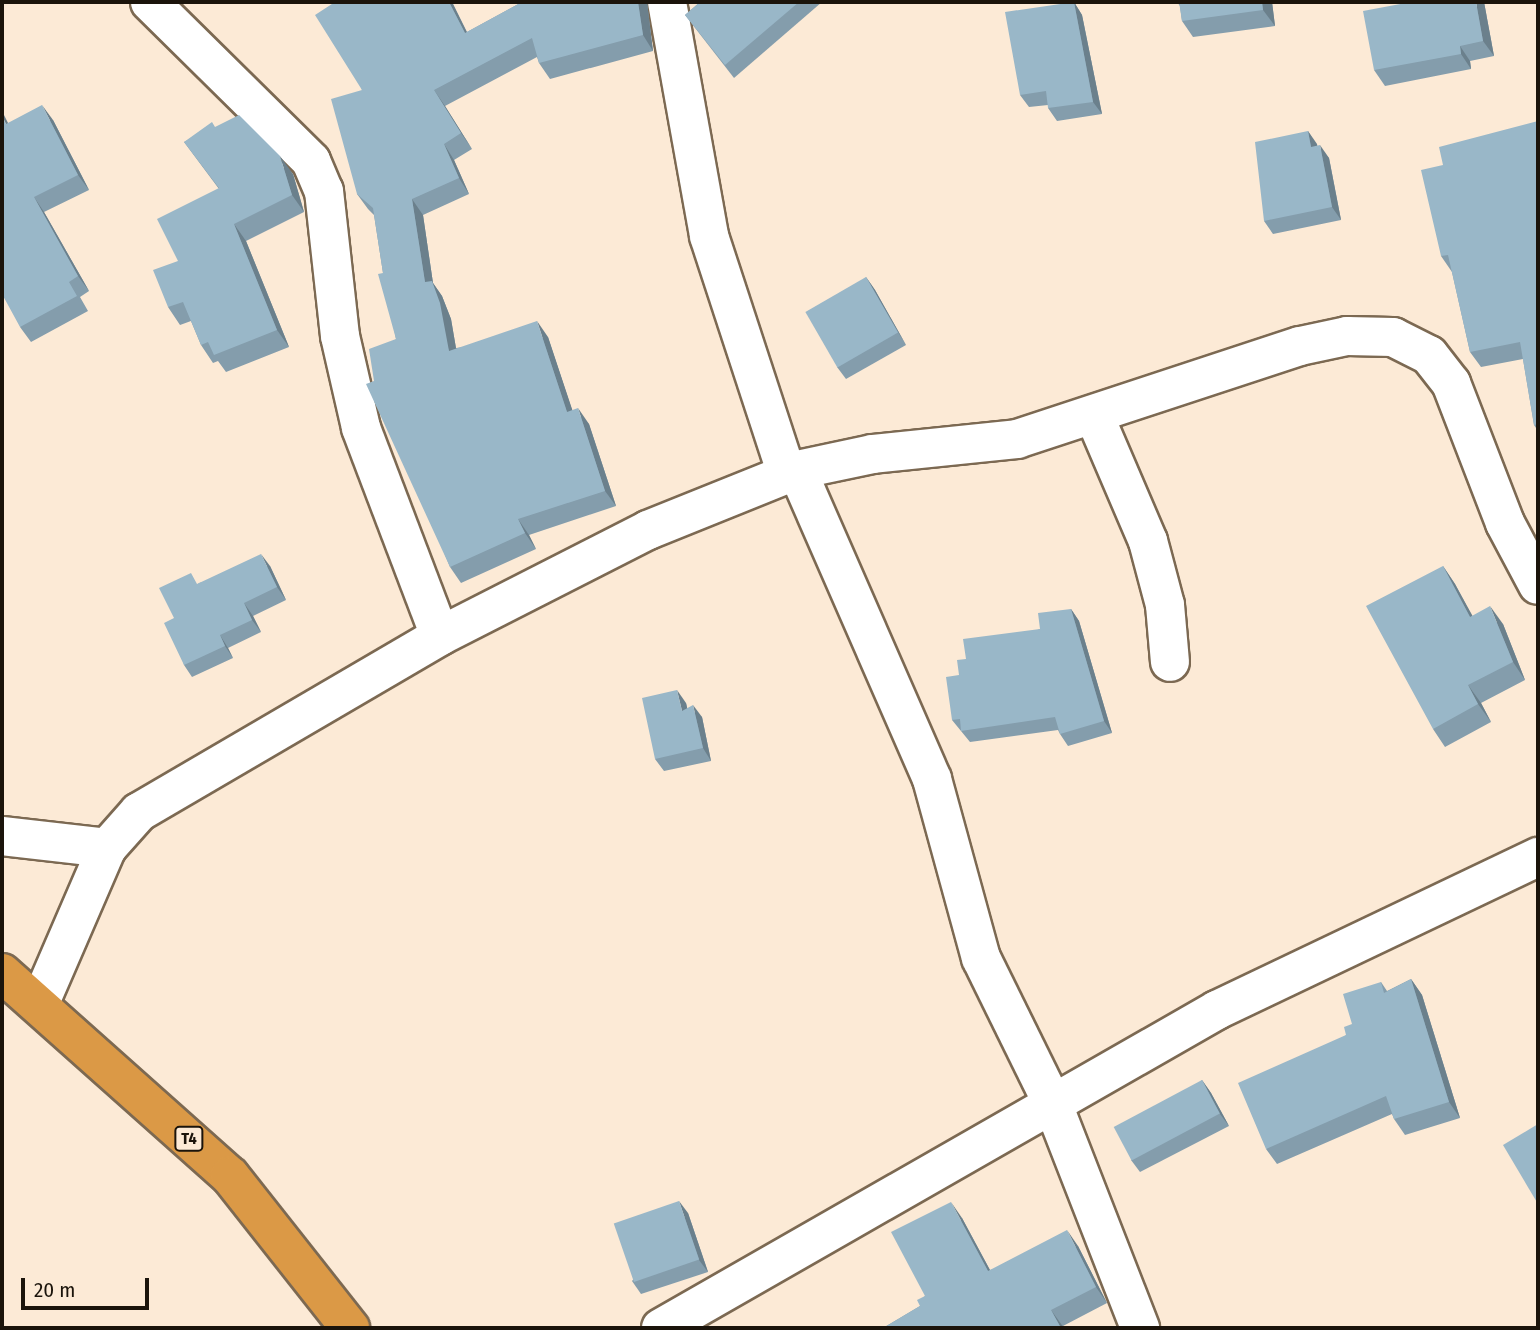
<!DOCTYPE html>
<html>
<head>
<meta charset="utf-8">
<style>
  body { margin:0 }
  #map { position:relative; width:1540px; height:1330px; overflow:hidden; background:#fcead6; font-family:"Fira Sans Condensed",sans-serif }
  div>[style] { position:absolute }
  [style*='--x'] { left:calc(var(--x)*1px); top:calc(var(--y)*1px); width:calc(var(--w)*1px); rotate:calc(var(--a)*1deg) }
  .roads { filter:drop-shadow(2px 0 #7c6952) drop-shadow(-2px 0 #7c6952) drop-shadow(0 2px #7c6952) drop-shadow(0 -2px #7c6952) }
  .minor>* { height:38px; margin:-19px; padding:0 19px; transform-origin:19px; border-radius:19px; background:#fff }
  .highway>* { height:38px; margin:-19px; padding:0 19px; transform-origin:19px; border-radius:19px; background:#db9946 }
  .wall>* { inset:0; background:#849dac }
  .shaded-wall>* { inset:0; background:#6b808c }
  .building>* { inset:0; background:#99b7c8; transform-origin:0 0 }
  span { translate:-50% -50%; white-space:nowrap; text-align:center; line-height:1.15; -webkit-text-stroke:6px #fcead6; paint-order:stroke }
  .shield-label span { padding:2px 5px; background:#fcead6; border:2px solid; border-radius:5px; -webkit-text-stroke-width:0 }
  .shield-label { font-size:16px; color:#1b140b; font-weight:700 }
  .frame { position:absolute; inset:0; border:4px solid #1b140b; pointer-events:none }
  .scale { position:absolute; left:21px; top:1278px; width:128px; height:32px; box-sizing:border-box; border:4px solid #1b140b; border-top:0; padding-left:9px; font-size:21px; line-height:24px; white-space:nowrap; color:#1b140b; -webkit-text-stroke:5px #fcead6; paint-order:stroke }
</style>
</head>
<body>
<div id="map">
  <div class="roads">
    <div class="minor">
      <i style="--x:150;--y:2;--w:226;--a:44.6"></i>
      <i style="--x:311;--y:161;--w:33;--a:67"></i>
      <i style="--x:324;--y:191;--w:146;--a:83.7"></i>
      <i style="--x:340;--y:336;--w:94;--a:77.1"></i>
      <i style="--x:361;--y:428;--w:222;--a:69.2"></i>
      <i style="--x:667;--y:2;--w:238;--a:79.8"></i>
      <i style="--x:709;--y:236;--w:250;--a:71.9"></i>
      <i style="--x:1094;--y:415;--w:137;--a:66.8"></i>
      <i style="--x:1148;--y:541;--w:66;--a:75.1"></i>
      <i style="--x:1165;--y:605;--w:57;--a:85"></i>
      <i style="--x:797;--y:470;--w:337;--a:66.4"></i>
      <i style="--x:932;--y:779;--w:186;--a:74.7"></i>
      <i style="--x:981;--y:958;--w:161;--a:63.8"></i>
      <i style="--x:1052;--y:1102;--w:243;--a:68.7"></i>
      <i style="--x:2;--y:836;--w:106;--a:6.5"></i>
      <i style="--x:39;--y:1005;--w:171;--a:-66.6"></i>
      <i style="--x:107;--y:848;--w:48;--a:-48.4"></i>
      <i style="--x:139;--y:812;--w:349;--a:-30.3"></i>
      <i style="--x:440;--y:636;--w:233;--a:-27"></i>
      <i style="--x:648;--y:530;--w:161;--a:-21.9"></i>
      <i style="--x:797;--y:470;--w:78;--a:-11.9"></i>
      <i style="--x:873;--y:454;--w:145;--a:-5.9"></i>
      <i style="--x:1017;--y:439;--w:298;--a:-18.2"></i>
      <i style="--x:1300;--y:346;--w:48;--a:-12"></i>
      <i style="--x:1347;--y:336;--w:46;--a:1.2"></i>
      <i style="--x:1393;--y:337;--w:40;--a:26.6"></i>
      <i style="--x:1429;--y:355;--w:36;--a:52"></i>
      <i style="--x:1451;--y:383;--w:150;--a:68.9"></i>
      <i style="--x:1505;--y:523;--w:70;--a:62"></i>
      <i style="--x:661;--y:1328;--w:641;--a:-29.77"></i>
      <i style="--x:1217;--y:1010;--w:356;--a:-25.5"></i>
    </div>
    <div class="highway">
      <i style="--x:2;--y:973;--w:305;--a:41.7"></i>
      <i style="--x:230;--y:1176;--w:194;--a:51.7"></i>
    </div>
  </div>
  <div class="wall">
    <i style="clip-path:polygon(335px 2px,452px 2px,467px 32px,522px 2px,647px 2px,653px 51px,550px 79px,539px 63px,537px 57px,445px 106px,472px 149px,454px 160px,469px 194px,423px 215px,433px 283px,442px 296px,451px 319px,456px 348px,548px 337px,572px 410px,589px 424px,616px 506px,529px 535px,536px 549px,461px 583px,450px 567px,374px 381px,396px 339px,383px 273px,374px 215px,368px 209px,357px 194px,362px 90px)"></i>
    <i style="clip-path:polygon(700px 2px,822px 2px,734px 78px,685px 15px)"></i>
    <i style="clip-path:polygon(1074px 2px,1082px 15px,1102px 114px,1057px 121px,1048px 108px,1048px 105px,1029px 107px,1020px 95px)"></i>
    <i style="clip-path:polygon(1177px 2px,1272px 2px,1275px 26px,1193px 37px,1182px 21px,1180px 6px)"></i>
    <i style="clip-path:polygon(1484px 2px,1494px 56px,1470px 61px,1471px 69px,1385px 86px,1374px 70px)"></i>
    <i style="clip-path:polygon(53px 120px,89px 190px,44px 212px,89px 291px,80px 297px,88px 311px,31px 342px,20px 327px,8px 123px)"></i>
    <i style="clip-path:polygon(1538px 121px,1538px 431px,1534px 425px,1523px 359px,1481px 367px,1470px 352px,1452px 272px,1441px 256px,1443px 165px)"></i>
    <i style="clip-path:polygon(215px 127px,293px 174px,304px 212px,246px 241px,289px 347px,226px 372px,218px 361px,213px 363px,201px 345px,191px 321px,180px 325px,168px 307px,178px 261px,219px 189px,184px 142px)"></i>
    <i style="clip-path:polygon(1308px 131px,1317px 146px,1329px 158px,1341px 220px,1273px 234px,1264px 221px)"></i>
    <i style="clip-path:polygon(866px 277px,875px 290px,906px 345px,846px 379px,837px 367px)"></i>
    <i style="clip-path:polygon(270px 566px,286px 600px,253px 616px,261px 632px,228px 648px,233px 658px,192px 677px,184px 665px,174px 618px,199px 583px)"></i>
    <i style="clip-path:polygon(1443px 566px,1455px 584px,1472px 616px,1503px 624px,1525px 680px,1481px 703px,1491px 722px,1445px 747px,1433px 729px)"></i>
    <i style="clip-path:polygon(1071px 609px,1079px 621px,1112px 733px,1068px 746px,1060px 734px,1058px 730px,970px 742px,952px 720px,966px 659px,1040px 629px)"></i>
    <i style="clip-path:polygon(686px 703px,687px 708px,702px 717px,711px 761px,664px 771px,655px 759px)"></i>
    <i style="clip-path:polygon(1411px 979px,1422px 995px,1460px 1118px,1405px 1135px,1394px 1119px,1392px 1114px,1277px 1164px,1266px 1149px,1346px 1035px,1381px 982px,1387px 991px)"></i>
    <i style="clip-path:polygon(1202px 1080px,1211px 1093px,1229px 1126px,1140px 1172px,1131px 1160px)"></i>
    <i style="clip-path:polygon(688px 1213px,708px 1272px,641px 1294px,632px 1281px)"></i>
    <i style="clip-path:polygon(962px 1218px,990px 1270px,1078px 1246px,1107px 1303px,1063px 1326px,1064px 1328px,883px 1328px,920px 1306px)"></i>
  </div>
  <div class="shaded-wall">
    <i style="clip-path:polygon(449px 2px,452px 2px,475px 49px,465px 33px)"></i>
    <i style="clip-path:polygon(638px 2px,647px 2px,653px 51px,643px 35px)"></i>
    <i style="clip-path:polygon(1074px 2px,1082px 15px,1102px 114px,1093px 102px)"></i>
    <i style="clip-path:polygon(1262px 2px,1272px 2px,1275px 26px,1263px 10px)"></i>
    <i style="clip-path:polygon(1476px 2px,1484px 2px,1494px 56px,1483px 41px)"></i>
    <i style="clip-path:polygon(1460px 46px,1470px 61px,1471px 69px,1461px 54px)"></i>
    <i style="clip-path:polygon(434px 90px,445px 106px,472px 149px,461px 133px)"></i>
    <i style="clip-path:polygon(42px 105px,53px 120px,89px 190px,78px 175px)"></i>
    <i style="clip-path:polygon(2px 111px,16px 139px,6px 124px,2px 116px)"></i>
    <i style="clip-path:polygon(1308px 131px,1317px 144px,1320px 160px,1311px 147px)"></i>
    <i style="clip-path:polygon(444px 144px,454px 160px,469px 194px,459px 178px)"></i>
    <i style="clip-path:polygon(1320px 145px,1329px 158px,1341px 220px,1332px 207px)"></i>
    <i style="clip-path:polygon(280px 156px,293px 174px,304px 212px,292px 195px)"></i>
    <i style="clip-path:polygon(34px 197px,44px 212px,89px 291px,78px 276px)"></i>
    <i style="clip-path:polygon(412px 199px,423px 215px,433px 283px,442px 296px,451px 319px,459px 366px,449px 351px,425px 282px)"></i>
    <i style="clip-path:polygon(234px 224px,246px 241px,289px 347px,277px 330px)"></i>
    <i style="clip-path:polygon(866px 277px,875px 290px,906px 345px,898px 332px)"></i>
    <i style="clip-path:polygon(537px 321px,548px 337px,578px 427px,567px 412px)"></i>
    <i style="clip-path:polygon(578px 408px,589px 424px,616px 506px,605px 491px)"></i>
    <i style="clip-path:polygon(518px 519px,529px 535px,536px 549px,525px 533px)"></i>
    <i style="clip-path:polygon(261px 554px,270px 566px,286px 600px,277px 587px)"></i>
    <i style="clip-path:polygon(1443px 566px,1455px 584px,1483px 635px,1470px 617px)"></i>
    <i style="clip-path:polygon(244px 603px,253px 616px,261px 632px,252px 620px)"></i>
    <i style="clip-path:polygon(1490px 606px,1503px 624px,1525px 680px,1513px 662px)"></i>
    <i style="clip-path:polygon(1071px 609px,1079px 621px,1112px 733px,1104px 721px)"></i>
    <i style="clip-path:polygon(220px 635px,228px 648px,233px 658px,225px 646px)"></i>
    <i style="clip-path:polygon(1468px 685px,1481px 703px,1491px 722px,1478px 704px)"></i>
    <i style="clip-path:polygon(677px 690px,686px 703px,691px 724px,682px 711px)"></i>
    <i style="clip-path:polygon(693px 705px,702px 717px,711px 761px,703px 748px)"></i>
    <i style="clip-path:polygon(1411px 979px,1422px 995px,1460px 1118px,1449px 1102px)"></i>
    <i style="clip-path:polygon(1202px 1080px,1211px 1093px,1229px 1126px,1220px 1114px)"></i>
    <i style="clip-path:polygon(679px 1201px,688px 1213px,708px 1272px,699px 1260px)"></i>
    <i style="clip-path:polygon(951px 1202px,962px 1218px,999px 1287px,988px 1271px)"></i>
    <i style="clip-path:polygon(1067px 1230px,1078px 1246px,1107px 1303px,1096px 1287px)"></i>
    <i style="clip-path:polygon(1051px 1310px,1064px 1328px,1061px 1328px)"></i>
  </div>
  <div class="building">
    <i style="clip-path:polygon(335px 2px,449px 2px,465px 33px,522px 2px,638px 2px,643px 35px,539px 63px,532px 38px,434px 90px,461px 133px,444px 144px,459px 178px,412px 199px,425px 282px,432px 281px,440px 303px,449px 351px,537px 321px,567px 412px,578px 408px,605px 491px,518px 519px,525px 533px,450px 567px,366px 384px,374px 381px,369px 349px,396px 339px,378px 274px,383px 273px,373px 208px,357px 194px,331px 99px,362px 90px,315px 15px)"></i>
    <i style="clip-path:polygon(700px 2px,799px 2px,725px 65px,685px 15px)"></i>
    <i style="clip-path:polygon(1074px 2px,1093px 102px,1048px 108px,1046px 91px,1020px 95px,1005px 12px)"></i>
    <i style="clip-path:polygon(1179px 2px,1262px 2px,1263px 10px,1182px 21px)"></i>
    <i style="clip-path:polygon(1411px 2px,1476px 2px,1483px 41px,1460px 46px,1461px 54px,1374px 70px,1363px 11px)"></i>
    <i style="clip-path:polygon(42px 105px,78px 175px,34px 197px,78px 276px,69px 282px,77px 296px,20px 327px,2px 294px,2px 116px,6px 124px)"></i>
    <i style="clip-path:polygon(239px 115px,280px 156px,292px 195px,234px 224px,277px 330px,214px 355px,208px 342px,201px 345px,183px 302px,168px 307px,153px 270px,178px 261px,157px 219px,219px 188px,184px 142px,212px 122px,215px 127px)"></i>
    <i style="clip-path:polygon(1538px 121px,1538px 424px,1534px 425px,1520px 342px,1470px 352px,1448px 255px,1441px 256px,1421px 170px,1443px 165px,1439px 147px)"></i>
    <i style="clip-path:polygon(1308px 131px,1311px 147px,1320px 145px,1332px 207px,1264px 221px,1255px 142px)"></i>
    <i style="left:866px;top:277px;width:64px;height:70px;rotate:60deg"></i>
    <i style="clip-path:polygon(261px 554px,277px 587px,244px 603px,252px 620px,220px 635px,225px 646px,184px 665px,164px 623px,174px 618px,159px 588px,191px 573px,197px 584px)"></i>
    <i style="clip-path:polygon(1443px 566px,1470px 617px,1490px 606px,1513px 662px,1468px 685px,1478px 704px,1433px 729px,1366px 606px)"></i>
    <i style="clip-path:polygon(1071px 609px,1104px 721px,1060px 734px,1055px 717px,961px 731px,960px 719px,952px 720px,946px 677px,959px 675px,957px 660px,966px 659px,963px 639px,1040px 629px,1038px 613px)"></i>
    <i style="clip-path:polygon(677px 690px,682px 711px,693px 705px,703px 748px,655px 759px,642px 698px)"></i>
    <i style="clip-path:polygon(1411px 979px,1449px 1102px,1394px 1119px,1386px 1096px,1266px 1149px,1238px 1083px,1346px 1035px,1344px 1027px,1352px 1024px,1343px 994px,1381px 982px,1384px 993px)"></i>
    <i style="left:1202px;top:1080px;width:38px;height:100px;rotate:62deg"></i>
    <i style="clip-path:polygon(1538px 1124px,1538px 1204px,1503px 1145px)"></i>
    <i style="left:679px;top:1201px;width:62px;height:69px;rotate:71deg"></i>
    <i style="clip-path:polygon(951px 1202px,988px 1271px,1067px 1230px,1096px 1287px,1051px 1310px,1061px 1328px,883px 1328px,920px 1306px,917px 1300px,925px 1296px,891px 1232px)"></i>
  </div>
  <div class="shield-label">
    <span style="left:189px;top:1139px">T4</span>
  </div>
  <div class="frame"></div>
  <div class="scale">20 m</div>
</div>
</body>
</html>
